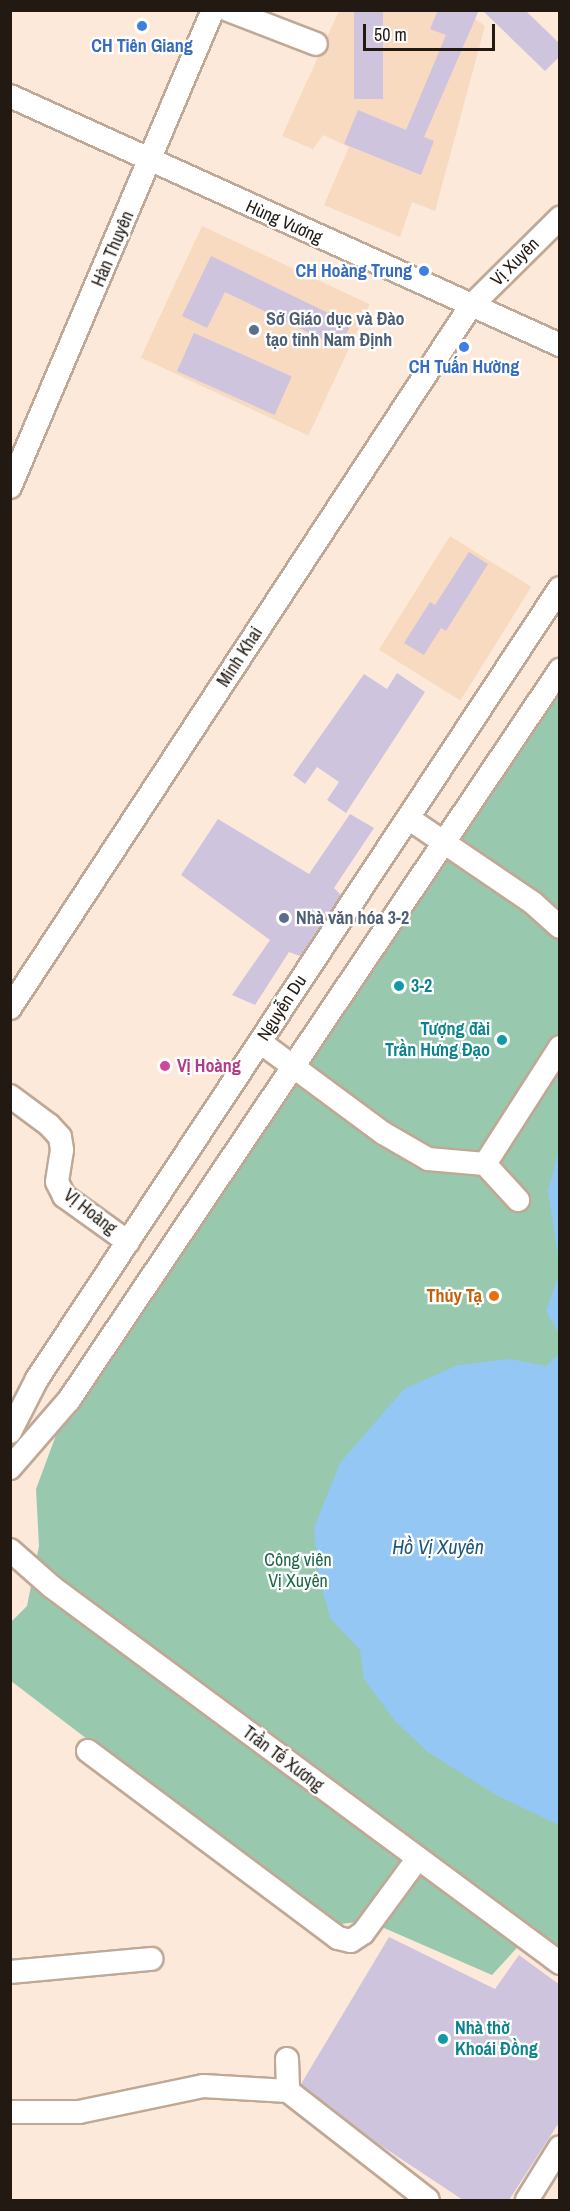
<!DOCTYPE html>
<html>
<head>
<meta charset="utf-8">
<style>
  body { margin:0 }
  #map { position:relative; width:570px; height:2211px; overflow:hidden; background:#fce9d9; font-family:"Archivo Narrow",sans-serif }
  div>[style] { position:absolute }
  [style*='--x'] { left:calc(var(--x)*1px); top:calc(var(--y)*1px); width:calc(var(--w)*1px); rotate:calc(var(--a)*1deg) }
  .built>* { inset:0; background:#f7dac0; transform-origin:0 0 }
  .green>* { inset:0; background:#98c9ae }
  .water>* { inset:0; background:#94c7f3 }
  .building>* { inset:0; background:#cfc4de; transform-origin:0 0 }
  .roads { filter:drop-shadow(2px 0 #bfa996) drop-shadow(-2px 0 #bfa996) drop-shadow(0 2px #bfa996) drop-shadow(0 -2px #bfa996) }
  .minor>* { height:22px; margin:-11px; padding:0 11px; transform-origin:11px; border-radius:11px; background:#fff }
  .dots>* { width:16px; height:16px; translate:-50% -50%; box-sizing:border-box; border:3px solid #fff; border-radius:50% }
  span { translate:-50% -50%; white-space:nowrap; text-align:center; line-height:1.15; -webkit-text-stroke:4.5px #fff; paint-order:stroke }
  .shop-label { font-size:18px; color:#366cbe; font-weight:700 }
  .right { translate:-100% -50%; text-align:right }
  .street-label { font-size:18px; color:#211912 }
  .service-label { font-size:18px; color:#4e5e75; font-weight:700 }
  .left { translate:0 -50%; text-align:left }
  .culture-label { font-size:18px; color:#0d838f; font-weight:700 }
  .hotel-label { font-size:18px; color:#b23c85; font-weight:700 }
  .food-label { font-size:18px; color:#c56008; font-weight:700 }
  .park-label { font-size:18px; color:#1b6747 }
  .water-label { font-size:20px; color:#1d557e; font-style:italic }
  .frame { position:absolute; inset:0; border:12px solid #211912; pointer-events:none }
  .scale { position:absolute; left:363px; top:24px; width:132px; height:27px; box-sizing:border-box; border:3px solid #211912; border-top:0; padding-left:8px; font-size:18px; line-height:21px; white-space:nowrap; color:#211912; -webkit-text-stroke:4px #fff; paint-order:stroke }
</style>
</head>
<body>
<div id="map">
  <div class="built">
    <i style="clip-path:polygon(339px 11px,464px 11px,485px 26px,435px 211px,412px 202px,400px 237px,324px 205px,349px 147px,323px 135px,313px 149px,282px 136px)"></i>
    <i style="left:202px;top:226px;width:185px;height:145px;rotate:25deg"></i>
    <i style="left:450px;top:536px;width:96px;height:134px;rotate:32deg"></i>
  </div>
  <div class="green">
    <i style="clip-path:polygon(559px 670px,559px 1952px,526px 1938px,492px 1975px,368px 1921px,331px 1925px,11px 1681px,10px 1623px,27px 1606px,39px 1546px,36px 1489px,69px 1400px)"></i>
  </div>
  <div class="water">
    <i style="clip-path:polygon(559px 1150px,559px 1263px,548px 1191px)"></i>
    <i style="clip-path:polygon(559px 1274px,559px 1334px,546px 1311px)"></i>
    <i style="clip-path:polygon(559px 1354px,559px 1825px,496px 1795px,428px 1752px,395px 1721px,364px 1679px,360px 1650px,330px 1618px,318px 1572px,314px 1528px,340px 1463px,404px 1389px,458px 1365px,510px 1359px,546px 1366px)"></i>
  </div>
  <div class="building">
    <i style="left:354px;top:10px;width:29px;height:89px"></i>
    <i style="clip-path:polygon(438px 10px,479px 10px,424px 137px,434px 141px,421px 175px,344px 144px,358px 110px,406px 130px,446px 35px,430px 29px)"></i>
    <i style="clip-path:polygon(482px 10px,525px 10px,560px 44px,560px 56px,545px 71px)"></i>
    <i style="clip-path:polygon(211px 256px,351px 324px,340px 348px,225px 292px,207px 328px,182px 316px)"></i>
    <i style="left:194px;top:333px;width:107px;height:42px;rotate:24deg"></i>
    <i style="clip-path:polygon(469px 552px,488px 564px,446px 631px,441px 628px,424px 655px,404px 643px,430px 602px,435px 605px)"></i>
    <i style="clip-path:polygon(397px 673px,425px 692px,346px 813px,327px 800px,339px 782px,317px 767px,305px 784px,293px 775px,364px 674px,387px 689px)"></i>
    <i style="clip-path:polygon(350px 814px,374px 828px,334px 888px,341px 895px,300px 956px,289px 952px,255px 1005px,232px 995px,270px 940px,181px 875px,218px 819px,309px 874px)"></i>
    <i style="clip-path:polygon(389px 1937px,495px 1989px,519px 1955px,560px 1985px,560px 2121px,509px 2200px,463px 2200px,377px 2143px,301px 2084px)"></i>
  </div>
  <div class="roads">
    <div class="minor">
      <i style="--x:228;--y:10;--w:94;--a:21.1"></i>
      <i style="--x:10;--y:96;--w:604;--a:24.36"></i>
      <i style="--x:10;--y:487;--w:518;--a:-66.95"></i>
      <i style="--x:408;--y:818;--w:151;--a:34.2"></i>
      <i style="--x:533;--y:903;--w:36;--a:42"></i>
      <i style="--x:10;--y:1008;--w:838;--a:-56.73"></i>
      <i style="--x:470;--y:307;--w:127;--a:-44.7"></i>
      <i style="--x:260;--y:1042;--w:153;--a:36.5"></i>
      <i style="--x:383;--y:1133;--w:52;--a:30"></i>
      <i style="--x:428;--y:1159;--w:57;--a:5"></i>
      <i style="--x:485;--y:1164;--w:139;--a:-57.3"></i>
      <i style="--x:10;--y:1096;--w:49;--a:36.6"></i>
      <i style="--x:49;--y:1125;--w:16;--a:47"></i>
      <i style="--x:60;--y:1137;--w:13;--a:81"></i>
      <i style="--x:62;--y:1150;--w:32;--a:99"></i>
      <i style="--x:57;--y:1182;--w:16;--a:63"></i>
      <i style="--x:64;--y:1196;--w:79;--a:35.7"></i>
      <i style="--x:485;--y:1164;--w:49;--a:47.5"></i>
      <i style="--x:10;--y:1432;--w:59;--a:-63"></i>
      <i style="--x:37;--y:1379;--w:948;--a:-56.53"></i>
      <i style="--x:10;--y:1468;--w:90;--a:-49.1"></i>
      <i style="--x:69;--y:1400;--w:880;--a:-56.08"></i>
      <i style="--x:10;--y:1550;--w:56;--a:41.4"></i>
      <i style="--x:52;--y:1587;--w:632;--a:36.51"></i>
      <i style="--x:88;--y:1751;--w:312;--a:36.8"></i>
      <i style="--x:338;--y:1938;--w:13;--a:13"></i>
      <i style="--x:351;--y:1941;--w:14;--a:-34"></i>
      <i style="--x:363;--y:1933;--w:93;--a:-53.7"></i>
      <i style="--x:10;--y:1972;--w:142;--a:-5.3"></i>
      <i style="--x:287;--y:2059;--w:32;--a:88"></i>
      <i style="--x:288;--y:2091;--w:177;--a:37.9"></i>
      <i style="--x:10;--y:2112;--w:69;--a:0"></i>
      <i style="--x:79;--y:2112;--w:127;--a:-11.8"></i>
      <i style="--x:203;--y:2086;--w:85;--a:3.4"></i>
      <i style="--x:527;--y:2200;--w:62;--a:-58.1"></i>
    </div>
  </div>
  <div class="dots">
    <i style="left:142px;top:26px;background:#3f7fe0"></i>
    <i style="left:424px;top:271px;background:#3f7fe0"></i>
    <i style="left:254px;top:330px;background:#5c6f8a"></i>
    <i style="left:464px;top:347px;background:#3f7fe0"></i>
    <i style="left:284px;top:918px;background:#5c6f8a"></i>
    <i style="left:399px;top:986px;background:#0f9aa8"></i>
    <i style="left:502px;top:1040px;background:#0f9aa8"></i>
    <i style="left:165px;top:1066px;background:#d1479c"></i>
    <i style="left:494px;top:1296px;background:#e8710a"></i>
    <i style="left:443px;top:2039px;background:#0f9aa8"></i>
  </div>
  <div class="shop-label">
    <span style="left:142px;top:46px">CH Tiên Giang</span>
    <span class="right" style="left:412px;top:271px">CH Hoàng Trung</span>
    <span style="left:464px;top:367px">CH Tuấn Hường</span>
  </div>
  <div class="street-label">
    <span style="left:284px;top:222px;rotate:24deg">Hùng Vương</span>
    <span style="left:113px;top:249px;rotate:-67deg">Hàn Thuyên</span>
    <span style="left:515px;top:262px;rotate:-45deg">Vị Xuyên</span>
    <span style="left:240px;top:657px;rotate:-57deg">Minh Khai</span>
    <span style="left:282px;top:1008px;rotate:-57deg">Nguyễn Du</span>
    <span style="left:90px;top:1212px;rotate:38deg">VỊ Hoàng</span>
    <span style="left:283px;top:1759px;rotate:37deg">Trần Tế Xương</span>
  </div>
  <div class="service-label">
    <span class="left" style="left:266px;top:330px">Sở Giáo dục và Đào<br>tạo tỉnh Nam Định</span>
    <span class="left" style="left:296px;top:918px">Nhà văn hóa 3-2</span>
  </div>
  <div class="culture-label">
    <span class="left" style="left:411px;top:986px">3-2</span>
    <span class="right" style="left:490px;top:1040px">Tượng đài<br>Trần Hưng Đạo</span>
    <span class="left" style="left:455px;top:2039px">Nhà thờ<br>Khoái Đồng</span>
  </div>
  <div class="hotel-label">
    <span class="left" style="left:177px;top:1066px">Vị Hoàng</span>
  </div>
  <div class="food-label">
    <span class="right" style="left:482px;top:1296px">Thủy Tạ</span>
  </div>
  <div class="park-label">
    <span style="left:298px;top:1571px">Công viên<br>Vị Xuyên</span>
  </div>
  <div class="water-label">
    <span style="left:438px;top:1546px">Hồ Vị Xuyên</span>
  </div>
  <div class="frame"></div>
  <div class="scale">50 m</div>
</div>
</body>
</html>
